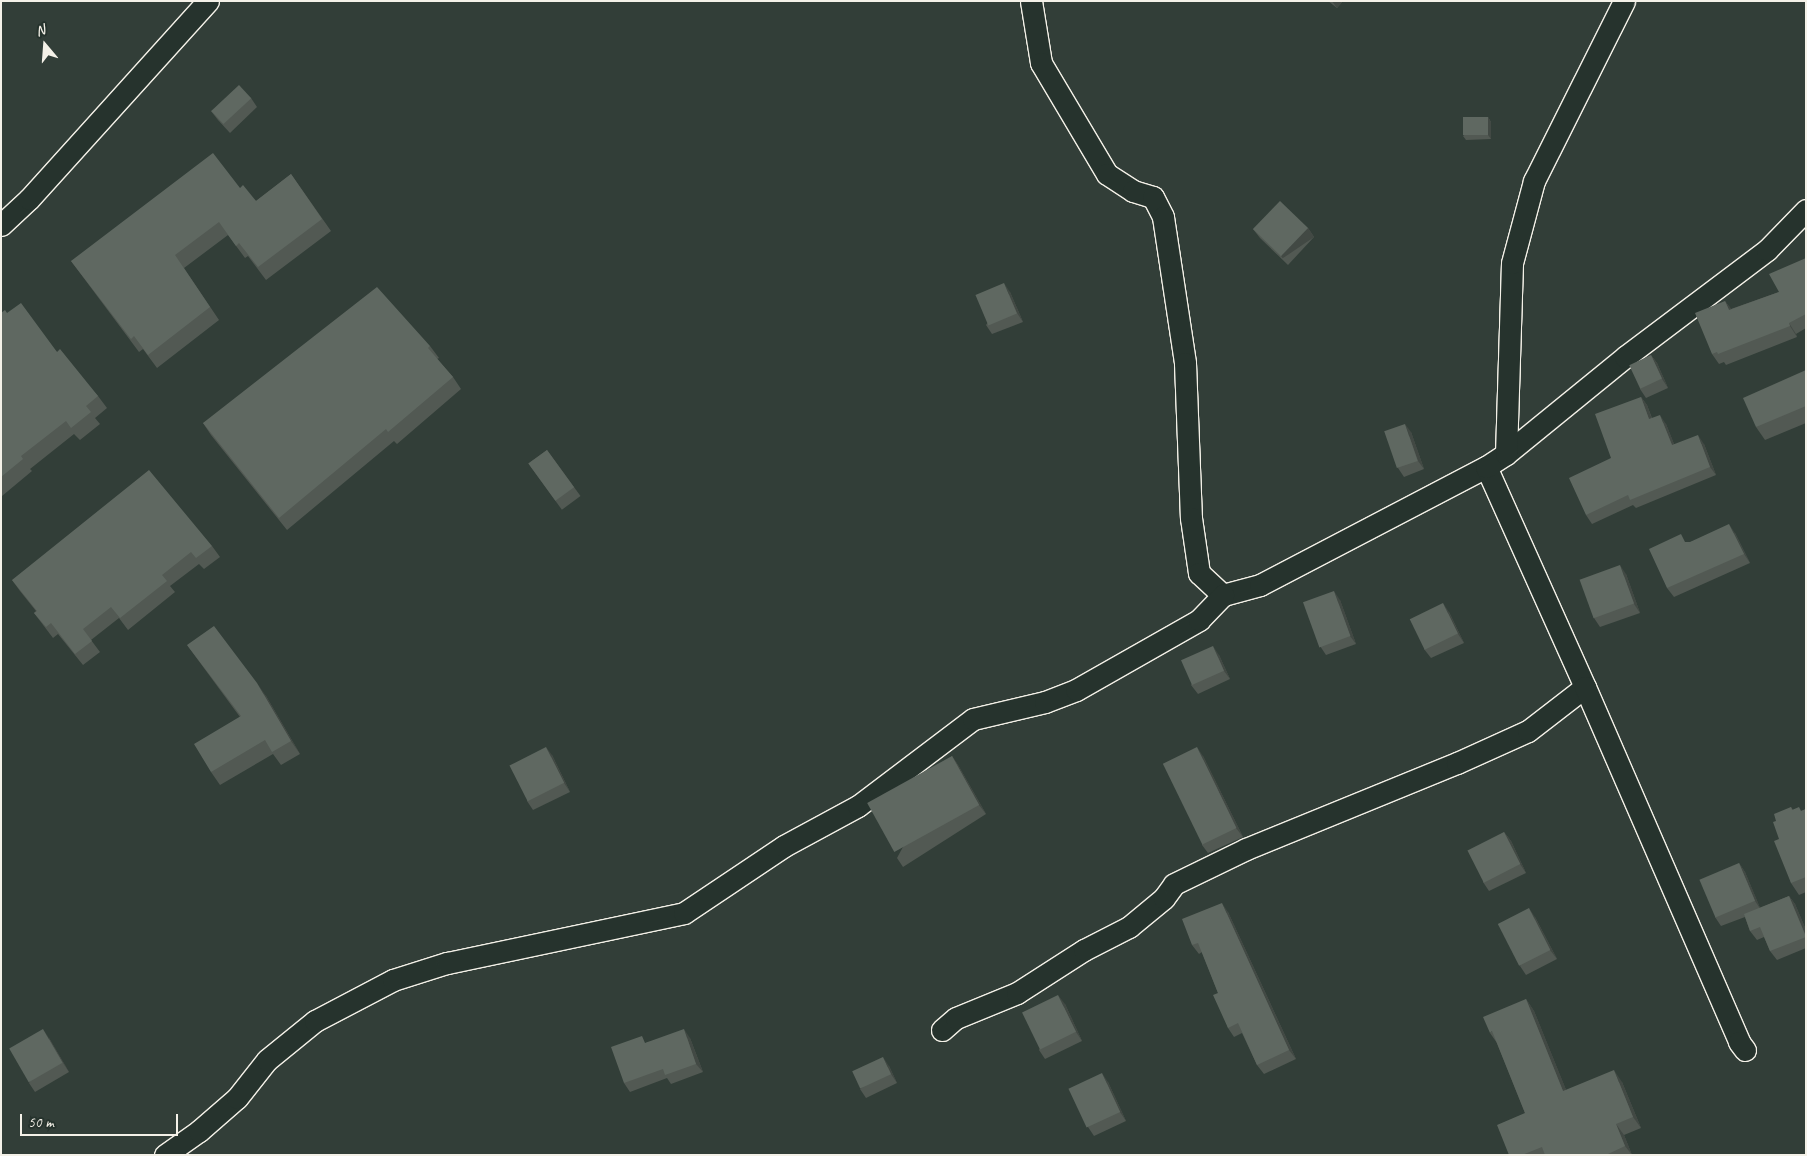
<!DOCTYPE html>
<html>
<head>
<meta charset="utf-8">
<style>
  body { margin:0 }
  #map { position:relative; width:1807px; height:1156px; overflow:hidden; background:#323e38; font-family:Caveat,sans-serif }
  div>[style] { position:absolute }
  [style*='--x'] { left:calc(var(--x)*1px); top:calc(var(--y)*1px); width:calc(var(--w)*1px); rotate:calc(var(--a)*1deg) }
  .roads { filter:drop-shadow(1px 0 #f4f1e8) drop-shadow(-1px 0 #f4f1e8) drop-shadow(0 1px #f4f1e8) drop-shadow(0 -1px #f4f1e8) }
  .street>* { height:21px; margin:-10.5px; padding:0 10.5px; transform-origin:10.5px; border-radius:10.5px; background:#26332d }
  .wall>* { inset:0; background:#525953; transform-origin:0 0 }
  .shaded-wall>* { inset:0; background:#424944; transform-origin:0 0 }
  .building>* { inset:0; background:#5f6861; transform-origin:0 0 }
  span { translate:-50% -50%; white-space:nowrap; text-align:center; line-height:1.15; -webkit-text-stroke:4px #26332d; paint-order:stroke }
  .frame { position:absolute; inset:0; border:2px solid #f4f1e8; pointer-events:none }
  .north { position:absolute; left:20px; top:20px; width:50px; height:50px; -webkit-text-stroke:4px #26332d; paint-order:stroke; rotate:342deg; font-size:14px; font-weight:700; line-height:20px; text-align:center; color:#f4f1e8 }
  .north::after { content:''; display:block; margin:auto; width:18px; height:22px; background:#f4f1e8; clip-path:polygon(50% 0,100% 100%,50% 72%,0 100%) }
  .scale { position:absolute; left:20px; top:1114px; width:158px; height:22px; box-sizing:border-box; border:2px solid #f4f1e8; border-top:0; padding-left:6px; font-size:15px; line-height:18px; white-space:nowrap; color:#f4f1e8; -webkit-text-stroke:4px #26332d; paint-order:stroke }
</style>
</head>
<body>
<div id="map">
  <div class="roads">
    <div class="street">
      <i style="--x:1031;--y:1;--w:63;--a:80.8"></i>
      <i style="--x:1041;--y:63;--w:129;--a:59.3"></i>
      <i style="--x:1107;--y:174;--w:31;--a:33"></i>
      <i style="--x:1133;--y:191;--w:21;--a:17"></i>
      <i style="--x:1153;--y:197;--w:22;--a:63"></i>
      <i style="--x:1163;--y:217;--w:148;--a:81.4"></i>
      <i style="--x:1185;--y:363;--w:155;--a:87.8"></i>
      <i style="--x:1191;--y:518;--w:56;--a:81.7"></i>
      <i style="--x:1199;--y:573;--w:33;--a:43"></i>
      <i style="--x:1223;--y:595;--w:38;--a:-15"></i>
      <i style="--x:1260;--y:585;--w:255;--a:-27.6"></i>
      <i style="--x:1;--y:225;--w:38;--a:-43"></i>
      <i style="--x:29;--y:199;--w:267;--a:-47.9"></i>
      <i style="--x:1506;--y:454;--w:154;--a:-39.2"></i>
      <i style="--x:1625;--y:357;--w:178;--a:-37"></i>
      <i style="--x:1767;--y:250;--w:56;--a:-45.7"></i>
      <i style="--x:1585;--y:687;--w:241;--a:-114.2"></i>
      <i style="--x:1486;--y:467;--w:24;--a:-33"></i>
      <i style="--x:1506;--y:454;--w:191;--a:-88.2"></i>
      <i style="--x:1512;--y:263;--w:85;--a:-75"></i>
      <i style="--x:1534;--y:181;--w:201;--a:-63.4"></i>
      <i style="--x:942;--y:1030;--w:18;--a:-41"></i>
      <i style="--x:956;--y:1018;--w:66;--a:-22.3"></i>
      <i style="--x:1017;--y:993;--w:80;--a:-32.7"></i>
      <i style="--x:1084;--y:950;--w:51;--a:-27.1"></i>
      <i style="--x:1129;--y:927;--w:45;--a:-39.6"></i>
      <i style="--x:1164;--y:898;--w:17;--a:-54"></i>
      <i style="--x:1174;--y:884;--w:80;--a:-25.9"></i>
      <i style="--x:1246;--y:849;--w:228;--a:-22.2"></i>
      <i style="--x:1457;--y:763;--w:78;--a:-24.3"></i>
      <i style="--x:1528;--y:731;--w:72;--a:-37.7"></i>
      <i style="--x:1585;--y:687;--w:387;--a:66.5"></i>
      <i style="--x:1739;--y:1042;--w:10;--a:53"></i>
      <i style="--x:165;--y:1155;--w:42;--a:-35.2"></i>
      <i style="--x:199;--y:1131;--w:50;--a:-41"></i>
      <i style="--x:237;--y:1098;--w:48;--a:-51.7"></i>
      <i style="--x:267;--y:1060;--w:62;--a:-39.1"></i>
      <i style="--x:315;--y:1021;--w:88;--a:-27.7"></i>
      <i style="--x:393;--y:980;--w:57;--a:-17.5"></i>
      <i style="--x:447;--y:963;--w:242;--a:-11.9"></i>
      <i style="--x:684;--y:913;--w:120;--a:-33.8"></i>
      <i style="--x:784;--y:846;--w:84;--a:-28.4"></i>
      <i style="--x:858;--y:806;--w:144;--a:-37.1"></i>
      <i style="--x:973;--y:719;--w:74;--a:-13.3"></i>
      <i style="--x:1045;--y:702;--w:33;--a:-21"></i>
      <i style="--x:1076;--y:690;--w:142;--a:-29.6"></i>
      <i style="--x:1199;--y:620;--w:35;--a:-46"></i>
    </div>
  </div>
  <div class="wall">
    <i style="clip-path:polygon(1328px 1px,1343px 1px,1337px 8px)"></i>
    <i style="clip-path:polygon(251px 98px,257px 107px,230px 133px,218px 120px,211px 111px)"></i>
    <i style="clip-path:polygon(1488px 117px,1491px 122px,1491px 139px,1466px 140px,1463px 136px)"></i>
    <i style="clip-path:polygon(291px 174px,331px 231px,266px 280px,248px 256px,245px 258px,228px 235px,184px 268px,219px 320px,157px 368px,143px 349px,139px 352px,71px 261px,240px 188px,256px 201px)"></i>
    <i style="clip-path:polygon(1308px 228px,1314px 237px,1288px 265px,1260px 238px,1253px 229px)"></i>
    <i style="clip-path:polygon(1806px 258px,1806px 328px,1796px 334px,1797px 337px,1726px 365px,1724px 362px,1719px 364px,1712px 354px,1725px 301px,1731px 309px,1779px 292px)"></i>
    <i style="clip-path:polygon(1010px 292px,1023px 322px,992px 334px,986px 325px)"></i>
    <i style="clip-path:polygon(1px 313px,7px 313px,57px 352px,98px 396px,107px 408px,95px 418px,100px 424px,80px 440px,74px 434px,30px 469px,32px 471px,2px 496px)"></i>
    <i style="clip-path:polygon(430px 346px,439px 358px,437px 359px,453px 377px,461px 389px,397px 444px,394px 441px,287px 530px,211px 435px,203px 423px)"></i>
    <i style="clip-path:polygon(1651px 355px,1657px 363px,1668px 388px,1646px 398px,1640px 389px)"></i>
    <i style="clip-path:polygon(1806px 370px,1806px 423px,1765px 440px,1756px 427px)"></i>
    <i style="clip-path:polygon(1641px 397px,1647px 405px,1652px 418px,1666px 424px,1674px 444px,1704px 444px,1716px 475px,1636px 508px,1633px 505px,1592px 524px,1586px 515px,1611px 458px)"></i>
    <i style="clip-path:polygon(1411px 432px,1424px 469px,1404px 477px,1398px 468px)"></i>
    <i style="left:547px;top:450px;width:57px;height:23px;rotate:54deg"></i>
    <i style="clip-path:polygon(1735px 533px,1750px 563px,1674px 597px,1667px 588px,1690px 542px)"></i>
    <i style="clip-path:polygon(212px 546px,220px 557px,204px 569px,199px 564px,170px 586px,175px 592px,128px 630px,119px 618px,91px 640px,100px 652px,83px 665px,58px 634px,53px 638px,34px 613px,36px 611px,20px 591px,12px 580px)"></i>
    <i style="clip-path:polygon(1626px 574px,1640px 613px,1600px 627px,1594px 618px)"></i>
    <i style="clip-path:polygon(1340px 600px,1356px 644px,1326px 655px,1320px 646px)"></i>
    <i style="clip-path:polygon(1449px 612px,1464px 643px,1431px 658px,1424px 649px)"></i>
    <i style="clip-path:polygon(187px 645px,266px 696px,300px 754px,281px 765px,273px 754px,220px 785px,211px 772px,240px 717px)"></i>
    <i style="clip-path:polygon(1219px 655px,1230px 679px,1198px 694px,1191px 685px)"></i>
    <i style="clip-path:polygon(552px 755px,570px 792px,533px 810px,527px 801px)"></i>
    <i style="clip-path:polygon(952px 756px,958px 765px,986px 814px,903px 867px,897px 858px)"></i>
    <i style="clip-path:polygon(1203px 756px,1243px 837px,1208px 853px,1202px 845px)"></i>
    <i style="clip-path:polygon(1791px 807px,1793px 810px,1801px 811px,1806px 809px,1806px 892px,1799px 895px,1791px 883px,1776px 821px)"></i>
    <i style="clip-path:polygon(1504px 832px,1511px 841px,1526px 873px,1489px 891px,1483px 882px)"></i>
    <i style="clip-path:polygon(1739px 863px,1745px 872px,1760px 908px,1789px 896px,1795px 904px,1806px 930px,1806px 948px,1777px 960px,1770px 951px,1764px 937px,1757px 940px,1750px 931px,1745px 917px,1721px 926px,1715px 917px)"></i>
    <i style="clip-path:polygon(1228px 912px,1296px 1059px,1264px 1074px,1257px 1065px,1242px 1033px,1234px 1037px,1228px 1028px,1218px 993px,1202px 952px,1199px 954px,1192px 945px)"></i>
    <i style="clip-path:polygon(1535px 917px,1557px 959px,1526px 975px,1520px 966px)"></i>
    <i style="clip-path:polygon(1526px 999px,1534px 1011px,1566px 1090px,1622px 1082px,1641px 1128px,1624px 1135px,1632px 1155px,1509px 1155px,1525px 1113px,1497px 1043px,1490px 1033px)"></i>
    <i style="clip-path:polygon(1065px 1004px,1082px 1041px,1045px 1059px,1039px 1050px)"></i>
    <i style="clip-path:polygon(49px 1038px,69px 1072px,35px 1092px,29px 1083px)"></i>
    <i style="clip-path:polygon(690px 1038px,703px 1072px,671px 1084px,667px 1078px,630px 1092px,624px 1083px,647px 1042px)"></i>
    <i style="clip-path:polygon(889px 1066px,897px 1083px,866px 1098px,860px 1089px)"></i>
    <i style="clip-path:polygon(1108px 1082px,1126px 1121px,1094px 1136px,1088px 1127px)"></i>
  </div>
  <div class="shaded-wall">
    <i style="clip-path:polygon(1332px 1px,1343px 1px,1337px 8px)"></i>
    <i style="clip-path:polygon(1488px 117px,1491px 122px,1491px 139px,1488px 135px)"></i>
    <i style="left:1308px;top:228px;width:11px;height:38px;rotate:56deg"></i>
    <i style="clip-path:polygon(1004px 283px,1010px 292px,1023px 322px,1017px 313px)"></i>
    <i style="clip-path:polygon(1725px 301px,1733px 311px,1729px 310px)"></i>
    <i style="clip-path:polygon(1789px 323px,1796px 334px,1797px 337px,1790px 326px)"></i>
    <i style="clip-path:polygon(1651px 355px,1657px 363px,1668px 388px,1662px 379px)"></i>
    <i style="clip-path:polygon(1641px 397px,1647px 405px,1655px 428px,1649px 419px)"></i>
    <i style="clip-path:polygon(1660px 415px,1666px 424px,1678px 454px,1672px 445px)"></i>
    <i style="clip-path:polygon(1405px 424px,1411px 432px,1424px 469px,1418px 461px)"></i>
    <i style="clip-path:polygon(1698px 435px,1704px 444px,1716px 475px,1710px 467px)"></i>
    <i style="clip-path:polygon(1729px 524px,1735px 533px,1750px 563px,1744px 554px)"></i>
    <i style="clip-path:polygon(1620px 565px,1626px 574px,1640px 613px,1634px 604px)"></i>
    <i style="clip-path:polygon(1334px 591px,1340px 600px,1356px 644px,1350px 636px)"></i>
    <i style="clip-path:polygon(1443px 603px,1449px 612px,1464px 643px,1458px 634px)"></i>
    <i style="clip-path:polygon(1213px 646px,1219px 655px,1230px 679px,1224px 671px)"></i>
    <i style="clip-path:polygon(257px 683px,266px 696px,300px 754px,291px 741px)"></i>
    <i style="clip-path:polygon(546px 747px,552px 755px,570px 792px,564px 783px)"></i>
    <i style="clip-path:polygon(1197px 747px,1203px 756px,1243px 837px,1236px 828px)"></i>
    <i style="clip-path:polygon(952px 756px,958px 765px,986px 814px,979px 805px)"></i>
    <i style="clip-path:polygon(1504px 832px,1511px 841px,1526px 873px,1520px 864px)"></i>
    <i style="clip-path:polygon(1739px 863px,1745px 872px,1761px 910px,1755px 901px)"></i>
    <i style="clip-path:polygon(1789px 896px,1795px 904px,1806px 930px,1806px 936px)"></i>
    <i style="clip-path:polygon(1222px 903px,1228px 912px,1296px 1059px,1289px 1050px)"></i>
    <i style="clip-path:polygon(1529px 908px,1535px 917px,1557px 959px,1550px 950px)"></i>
    <i style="clip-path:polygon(1058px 995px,1065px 1004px,1082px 1041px,1076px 1032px)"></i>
    <i style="clip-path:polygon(1526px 999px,1534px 1011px,1571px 1102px,1563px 1091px)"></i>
    <i style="clip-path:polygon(43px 1029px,49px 1038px,69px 1072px,63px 1063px)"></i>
    <i style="clip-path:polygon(684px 1029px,690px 1038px,703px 1072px,696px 1064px)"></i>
    <i style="clip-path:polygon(883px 1057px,889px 1066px,897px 1083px,891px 1074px)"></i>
    <i style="clip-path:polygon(1614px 1070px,1622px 1082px,1641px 1128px,1633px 1117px)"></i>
    <i style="clip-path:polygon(1102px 1073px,1108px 1082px,1126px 1121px,1120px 1112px)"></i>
    <i style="clip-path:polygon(1616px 1124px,1624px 1135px,1632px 1155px,1625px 1146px)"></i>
  </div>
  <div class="building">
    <i style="left:239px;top:85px;width:18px;height:38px;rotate:47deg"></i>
    <i style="left:1488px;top:117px;width:18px;height:25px;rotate:90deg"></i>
    <i style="clip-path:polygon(213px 153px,240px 188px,243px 185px,256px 201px,291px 174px,322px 219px,258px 267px,239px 243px,236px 246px,219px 222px,175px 255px,210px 307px,148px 355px,134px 336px,131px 339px,71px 261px)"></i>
    <i style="left:1280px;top:201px;width:39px;height:39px;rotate:44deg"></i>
    <i style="clip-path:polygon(1806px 258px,1806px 314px,1789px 323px,1790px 326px,1718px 354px,1717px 352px,1712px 354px,1695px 313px,1725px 301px,1729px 310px,1779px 292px,1769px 274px)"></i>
    <i style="left:1004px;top:283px;width:33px;height:31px;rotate:67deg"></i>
    <i style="clip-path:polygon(377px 287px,430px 346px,428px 348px,453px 377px,388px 432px,386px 429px,279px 518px,203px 423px)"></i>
    <i style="clip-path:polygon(21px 303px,57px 352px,60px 349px,98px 396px,86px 406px,91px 412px,71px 428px,66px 421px,21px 456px,23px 459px,1px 477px,1px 313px,5px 310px,7px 313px)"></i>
    <i style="left:1651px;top:355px;width:26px;height:24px;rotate:65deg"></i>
    <i style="clip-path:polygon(1806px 370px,1806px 406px,1756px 427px,1743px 398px)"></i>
    <i style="clip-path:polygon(1641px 397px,1649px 419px,1660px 415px,1672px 445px,1698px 435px,1710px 467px,1630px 500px,1628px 495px,1586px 515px,1569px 478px,1611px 458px,1595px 414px)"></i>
    <i style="left:1405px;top:424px;width:39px;height:22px;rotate:71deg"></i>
    <i style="left:547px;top:450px;width:46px;height:23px;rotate:54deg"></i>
    <i style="clip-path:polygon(149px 470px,212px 546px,196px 558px,191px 552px,162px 575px,167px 581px,120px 618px,111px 607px,83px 629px,92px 641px,75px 654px,51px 623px,46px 627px,34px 613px,37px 611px,12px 580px)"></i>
    <i style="clip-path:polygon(1729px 524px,1744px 554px,1667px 588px,1649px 549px,1681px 534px,1685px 542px,1690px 542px)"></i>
    <i style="left:1620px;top:565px;width:41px;height:43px;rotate:70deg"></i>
    <i style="left:1334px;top:591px;width:48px;height:33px;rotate:70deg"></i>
    <i style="left:1443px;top:603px;width:34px;height:37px;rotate:64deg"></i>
    <i style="clip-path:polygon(214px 626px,257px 683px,291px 741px,272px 752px,265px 740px,211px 772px,194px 744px,241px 716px,187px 645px)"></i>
    <i style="left:1213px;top:646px;width:27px;height:35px;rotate:66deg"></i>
    <i style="left:546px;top:747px;width:40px;height:41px;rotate:63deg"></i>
    <i style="left:1197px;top:747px;width:90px;height:38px;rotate:64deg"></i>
    <i style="left:952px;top:756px;width:56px;height:97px;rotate:61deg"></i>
    <i style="clip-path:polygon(1791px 807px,1792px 810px,1799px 807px,1801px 811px,1806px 809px,1806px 877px,1791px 883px,1774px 841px,1779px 839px,1773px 822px,1776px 821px,1774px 814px)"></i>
    <i style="left:1504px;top:832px;width:36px;height:41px;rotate:63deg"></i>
    <i style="left:1739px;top:863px;width:41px;height:43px;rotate:67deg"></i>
    <i style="clip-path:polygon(1789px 896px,1806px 937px,1770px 951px,1760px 927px,1750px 931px,1744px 914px)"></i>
    <i style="clip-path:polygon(1222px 903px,1289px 1050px,1257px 1065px,1238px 1023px,1228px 1028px,1213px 995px,1218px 993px,1198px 943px,1192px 945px,1182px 919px)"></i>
    <i style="left:1529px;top:908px;width:47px;height:35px;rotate:63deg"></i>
    <i style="left:1058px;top:995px;width:41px;height:40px;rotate:64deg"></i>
    <i style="clip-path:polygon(1526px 999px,1563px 1091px,1614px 1070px,1633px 1117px,1616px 1124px,1625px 1146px,1606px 1155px,1545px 1155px,1542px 1147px,1522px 1155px,1509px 1155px,1497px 1125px,1525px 1113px,1492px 1031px,1490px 1033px,1483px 1017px)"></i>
    <i style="left:43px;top:1029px;width:39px;height:39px;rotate:60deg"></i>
    <i style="clip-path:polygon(684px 1029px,696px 1064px,665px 1075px,663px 1069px,624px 1083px,611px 1047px,642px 1036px,645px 1043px)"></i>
    <i style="left:883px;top:1057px;width:19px;height:34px;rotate:65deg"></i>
    <i style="left:1102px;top:1073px;width:43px;height:37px;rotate:65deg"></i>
  </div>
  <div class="frame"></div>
  <div class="north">N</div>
  <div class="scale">50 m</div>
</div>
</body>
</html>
